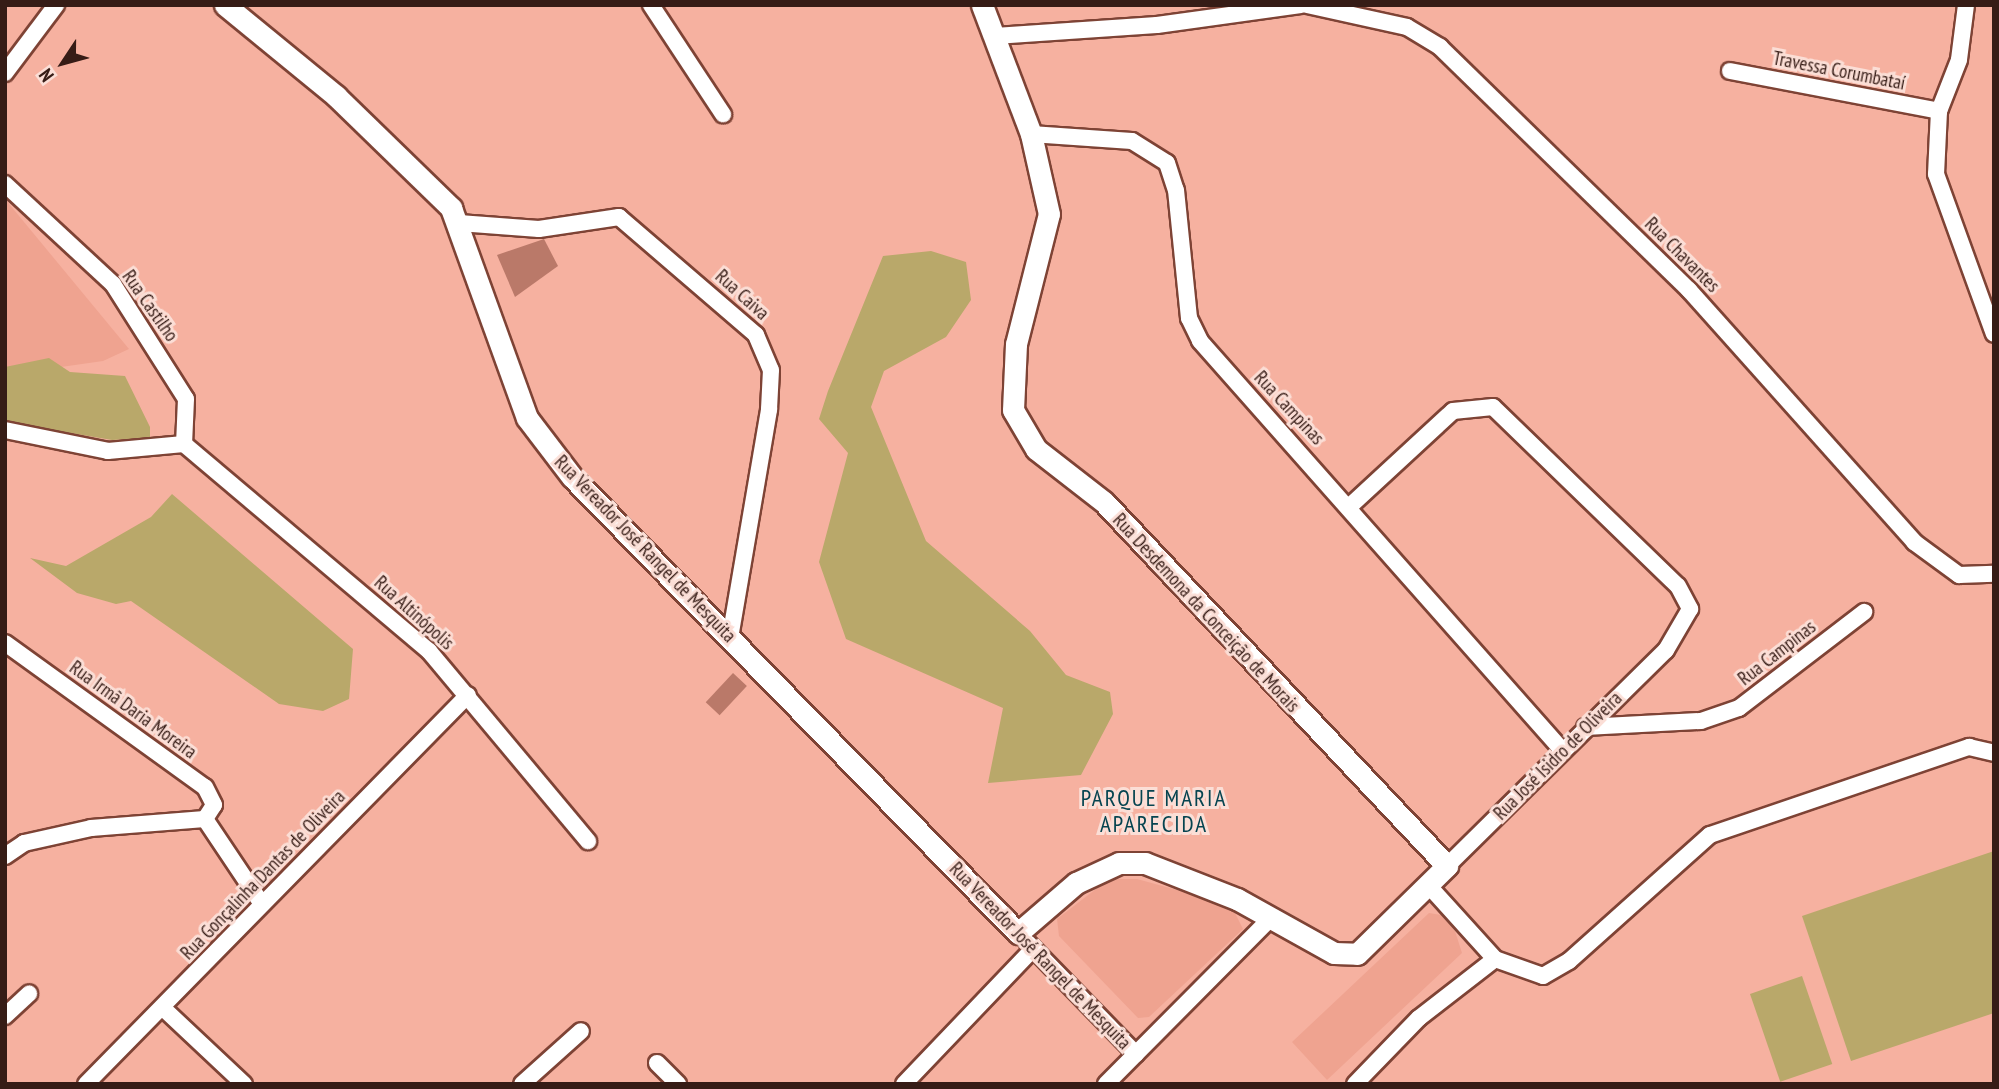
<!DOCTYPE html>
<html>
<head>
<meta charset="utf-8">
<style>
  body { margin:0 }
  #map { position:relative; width:1999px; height:1089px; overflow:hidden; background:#f6b1a0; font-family:"PT Sans Narrow",sans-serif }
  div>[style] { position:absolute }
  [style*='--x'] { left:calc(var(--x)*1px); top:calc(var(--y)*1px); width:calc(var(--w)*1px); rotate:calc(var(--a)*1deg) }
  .built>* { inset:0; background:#efa390 }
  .green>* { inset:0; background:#b9a86a; transform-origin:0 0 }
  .building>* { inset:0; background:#ba7969; transform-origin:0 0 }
  .roads { filter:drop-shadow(2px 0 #7e4335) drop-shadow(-2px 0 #7e4335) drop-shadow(0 2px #7e4335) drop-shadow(0 -2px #7e4335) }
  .minor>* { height:16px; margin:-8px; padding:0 8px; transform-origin:8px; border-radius:8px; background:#fff }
  .tertiary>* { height:21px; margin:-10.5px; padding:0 10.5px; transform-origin:10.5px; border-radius:10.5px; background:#fff }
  span { translate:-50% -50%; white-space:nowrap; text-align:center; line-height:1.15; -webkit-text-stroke:6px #fbded6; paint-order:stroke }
  .street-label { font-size:19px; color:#361c16 }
  .quarter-label { font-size:23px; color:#064450; letter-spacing:2px }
  .frame { position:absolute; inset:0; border:7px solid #361c16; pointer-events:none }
  .north { position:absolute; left:28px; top:28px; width:70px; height:70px; -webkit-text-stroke:5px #fbded6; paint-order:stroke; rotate:234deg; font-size:19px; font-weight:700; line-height:28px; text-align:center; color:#361c16 }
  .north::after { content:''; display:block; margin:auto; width:24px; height:32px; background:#361c16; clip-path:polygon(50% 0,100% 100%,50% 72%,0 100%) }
</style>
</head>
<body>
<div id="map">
  <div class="built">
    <i style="clip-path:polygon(5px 199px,129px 349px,103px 361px,5px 375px)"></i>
    <i style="clip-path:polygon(1109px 879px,1137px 879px,1217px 901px,1234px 911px,1243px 929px,1149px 1017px,1138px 1018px,1059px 936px,1057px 919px)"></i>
    <i style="clip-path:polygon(1429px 913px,1441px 915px,1455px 931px,1462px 953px,1327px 1080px,1292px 1042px)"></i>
  </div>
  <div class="green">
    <i style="clip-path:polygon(931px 251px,966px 262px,971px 300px,946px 337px,884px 371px,871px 407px,926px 541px,1030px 631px,1066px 675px,1110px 692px,1113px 714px,1081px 775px,988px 783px,1003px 708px,846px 639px,819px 562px,848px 453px,819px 419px,828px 391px,883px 256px)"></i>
    <i style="clip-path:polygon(49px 358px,70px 372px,125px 376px,150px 427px,150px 438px,112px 440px,5px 422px,5px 367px)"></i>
    <i style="clip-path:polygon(172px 494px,353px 649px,349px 699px,323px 711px,279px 704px,131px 601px,116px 604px,77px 593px,30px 558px,66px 566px,151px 517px)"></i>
    <i style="clip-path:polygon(1994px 851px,1994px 1013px,1851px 1061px,1802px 916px)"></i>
    <i style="left:1802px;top:976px;width:93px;height:55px;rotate:71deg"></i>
  </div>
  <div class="building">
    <i style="clip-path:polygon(544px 239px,558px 266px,515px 297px,497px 255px)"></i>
    <i style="left:733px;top:673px;width:19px;height:40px;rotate:43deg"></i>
  </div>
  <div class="roads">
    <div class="minor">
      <i style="--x:651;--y:5;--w:131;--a:56.6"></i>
      <i style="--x:1307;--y:5;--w:102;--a:12.4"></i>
      <i style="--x:1407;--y:27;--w:39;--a:31"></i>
      <i style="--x:1440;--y:47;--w:348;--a:44.3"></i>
      <i style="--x:1689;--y:290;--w:338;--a:48.2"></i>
      <i style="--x:1914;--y:542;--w:56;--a:36.3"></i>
      <i style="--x:1959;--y:575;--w:35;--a:-2"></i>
      <i style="--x:1966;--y:5;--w:55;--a:97.3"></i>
      <i style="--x:1959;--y:60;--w:55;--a:111.4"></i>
      <i style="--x:1939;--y:111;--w:63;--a:92.7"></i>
      <i style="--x:1936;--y:174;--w:170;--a:70.1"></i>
      <i style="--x:995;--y:36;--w:162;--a:-3.9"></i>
      <i style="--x:1157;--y:25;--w:145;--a:-7.9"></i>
      <i style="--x:1730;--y:71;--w:213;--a:10.8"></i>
      <i style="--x:5;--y:73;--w:85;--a:-53.1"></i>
      <i style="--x:1031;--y:134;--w:101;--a:4"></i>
      <i style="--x:1132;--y:141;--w:41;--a:32.2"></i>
      <i style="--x:1167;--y:163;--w:28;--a:72"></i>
      <i style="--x:1176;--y:190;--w:129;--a:84.2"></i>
      <i style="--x:1189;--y:318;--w:25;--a:64"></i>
      <i style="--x:1200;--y:341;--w:546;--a:48.49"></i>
      <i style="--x:5;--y:184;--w:147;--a:42.8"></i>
      <i style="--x:113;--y:284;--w:136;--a:57.6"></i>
      <i style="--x:186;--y:399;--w:45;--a:92.5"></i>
      <i style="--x:459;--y:223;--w:80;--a:4.3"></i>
      <i style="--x:539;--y:229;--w:81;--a:-8.5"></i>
      <i style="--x:619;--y:217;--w:181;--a:40.7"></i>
      <i style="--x:756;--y:335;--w:38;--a:67"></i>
      <i style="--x:771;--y:370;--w:40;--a:92.9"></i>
      <i style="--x:769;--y:410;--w:230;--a:99.7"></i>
      <i style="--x:5;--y:430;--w:105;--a:11.5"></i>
      <i style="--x:108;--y:451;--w:76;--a:-5.3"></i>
      <i style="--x:184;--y:444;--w:321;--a:40.2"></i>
      <i style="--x:429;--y:651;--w:248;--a:50.1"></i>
      <i style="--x:1350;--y:506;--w:140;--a:-42.7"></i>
      <i style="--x:1453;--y:411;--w:40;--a:-5.7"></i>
      <i style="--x:1493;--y:407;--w:257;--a:44.1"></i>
      <i style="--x:1678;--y:586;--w:26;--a:62"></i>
      <i style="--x:1690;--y:609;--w:48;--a:120.3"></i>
      <i style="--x:1666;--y:650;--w:308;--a:135.4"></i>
      <i style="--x:5;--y:643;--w:246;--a:35.8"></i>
      <i style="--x:205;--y:787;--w:20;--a:63"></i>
      <i style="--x:214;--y:805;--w:17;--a:123"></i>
      <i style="--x:205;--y:819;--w:102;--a:56.2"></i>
      <i style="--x:1585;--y:727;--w:116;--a:-3"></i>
      <i style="--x:1701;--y:721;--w:40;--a:-18.9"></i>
      <i style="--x:1739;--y:708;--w:158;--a:-37.5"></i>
      <i style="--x:5;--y:856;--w:23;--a:-34"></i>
      <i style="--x:24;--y:843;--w:69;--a:-12.6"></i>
      <i style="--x:91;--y:828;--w:114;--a:-4.5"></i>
      <i style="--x:1429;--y:886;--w:98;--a:47.9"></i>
      <i style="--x:1495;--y:959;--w:51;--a:19.5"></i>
      <i style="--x:1543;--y:976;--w:30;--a:-30"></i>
      <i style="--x:1569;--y:961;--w:189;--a:-41.8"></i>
      <i style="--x:1710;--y:835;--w:274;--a:-18.8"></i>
      <i style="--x:1969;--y:747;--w:26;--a:13"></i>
      <i style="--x:1028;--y:943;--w:155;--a:45.8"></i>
      <i style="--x:163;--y:1008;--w:111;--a:43.2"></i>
      <i style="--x:5;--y:1016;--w:33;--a:-43"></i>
      <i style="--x:657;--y:1063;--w:30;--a:45"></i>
      <i style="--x:86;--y:1084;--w:545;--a:-45.52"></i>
      <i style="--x:522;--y:1084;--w:79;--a:-41.9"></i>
      <i style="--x:904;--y:1084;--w:187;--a:-46.3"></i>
      <i style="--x:1106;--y:1084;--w:231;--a:-45.2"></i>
      <i style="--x:1355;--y:1084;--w:92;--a:-45.9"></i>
      <i style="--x:1419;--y:1018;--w:96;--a:-37.8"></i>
    </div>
    <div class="tertiary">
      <i style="--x:225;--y:5;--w:144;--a:39.3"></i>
      <i style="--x:336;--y:96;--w:161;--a:44.2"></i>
      <i style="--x:451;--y:208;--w:223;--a:70.1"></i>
      <i style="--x:527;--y:418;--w:74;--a:52.7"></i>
      <i style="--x:572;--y:477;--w:638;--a:45.64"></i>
      <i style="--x:1018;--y:933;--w:77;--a:-40.8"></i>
      <i style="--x:1076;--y:883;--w:47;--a:-24.9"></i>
      <i style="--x:1119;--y:863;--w:26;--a:0"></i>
      <i style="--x:1145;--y:863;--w:99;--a:21.4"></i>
      <i style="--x:1237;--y:899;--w:111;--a:29.1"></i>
      <i style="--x:1334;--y:953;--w:23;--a:2"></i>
      <i style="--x:1357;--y:954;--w:126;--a:-44.4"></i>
      <i style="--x:1447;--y:866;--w:500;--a:-133.3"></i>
      <i style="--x:1104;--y:502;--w:86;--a:-142.1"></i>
      <i style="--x:1036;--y:449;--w:45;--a:-120.5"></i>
      <i style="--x:1013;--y:410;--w:66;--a:-87.4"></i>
      <i style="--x:1016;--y:344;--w:134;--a:-75.8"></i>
      <i style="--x:1049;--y:214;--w:82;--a:-102.7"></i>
      <i style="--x:1031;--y:134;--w:138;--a:-110.8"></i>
    </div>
  </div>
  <div class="street-label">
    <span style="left:1839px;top:71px;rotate:11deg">Travessa Corumbataí</span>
    <span style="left:1682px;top:255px;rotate:45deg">Rua Chavantes</span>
    <span style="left:742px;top:295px;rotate:42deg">Rua Caiva</span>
    <span style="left:150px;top:306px;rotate:55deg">Rua Castilho</span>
    <span style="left:1289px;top:408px;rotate:47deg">Rua Campinas</span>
    <span style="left:645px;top:549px;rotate:46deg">Rua Vereador José Rangel de Mesquita</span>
    <span style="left:414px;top:613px;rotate:42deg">Rua Altinópolis</span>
    <span style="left:1206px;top:613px;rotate:47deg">Rua Desdemona da Conceição de Morais</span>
    <span style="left:1777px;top:653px;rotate:-38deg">Rua Campinas</span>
    <span style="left:133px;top:710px;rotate:36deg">Rua Irmã Daria Moreira</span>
    <span style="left:1558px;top:756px;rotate:-45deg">Rua José Isidro de Oliveira</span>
    <span style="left:263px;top:875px;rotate:-46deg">Rua Gonçalinha Dantas de Oliveira</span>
    <span style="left:1040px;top:956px;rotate:46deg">Rua Vereador José Rangel de Mesquita</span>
  </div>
  <div class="quarter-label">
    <span style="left:1154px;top:811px">PARQUE MARIA<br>APARECIDA</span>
  </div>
  <div class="frame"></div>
  <div class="north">N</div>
</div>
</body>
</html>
